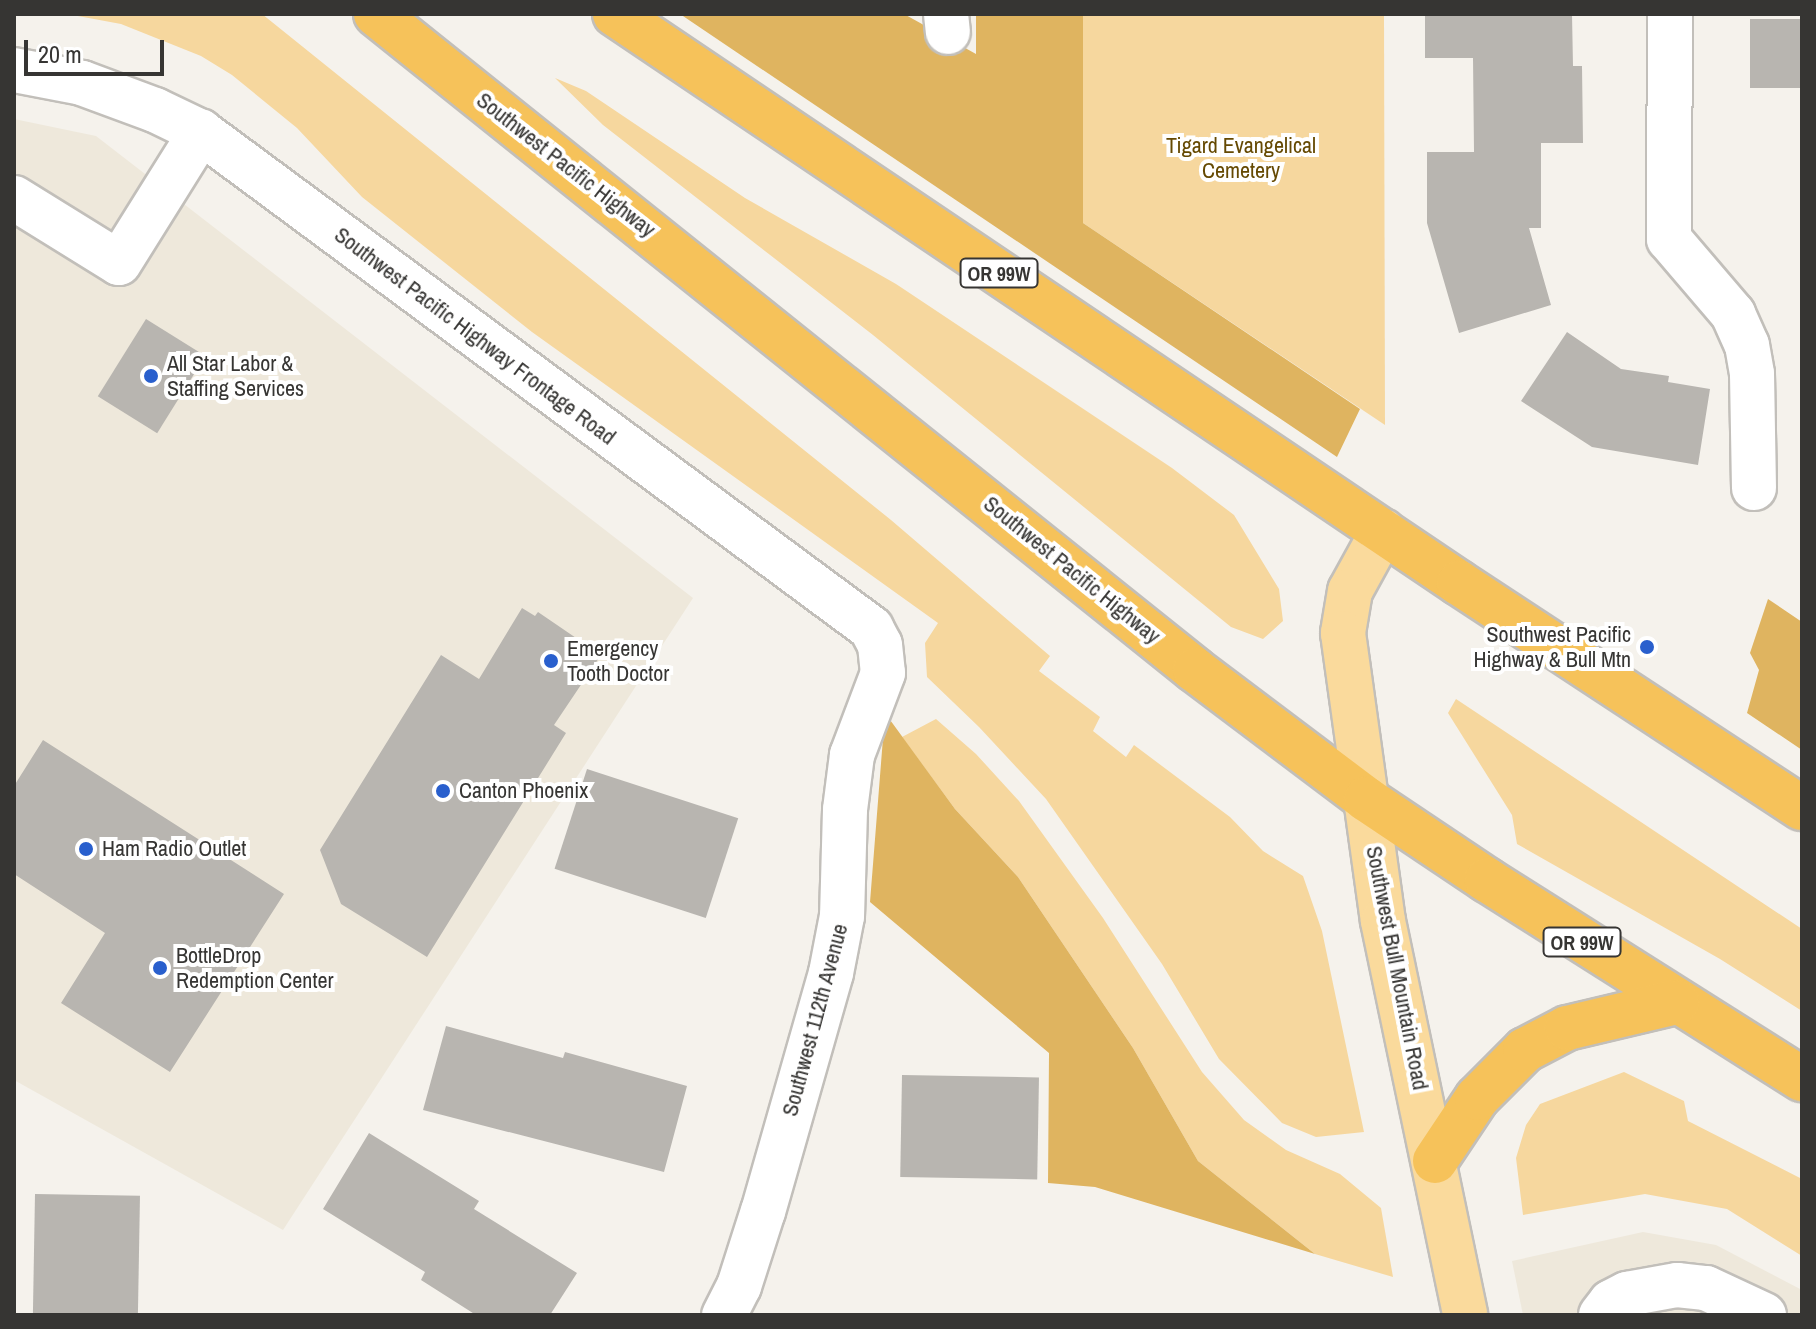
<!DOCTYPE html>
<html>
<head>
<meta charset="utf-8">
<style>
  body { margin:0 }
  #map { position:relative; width:1816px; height:1329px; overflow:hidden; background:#f5f2ec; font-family:"Archivo Narrow",sans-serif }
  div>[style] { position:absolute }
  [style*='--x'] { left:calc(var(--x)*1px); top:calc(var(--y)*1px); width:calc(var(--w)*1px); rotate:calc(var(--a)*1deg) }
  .built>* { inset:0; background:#eee8db }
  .green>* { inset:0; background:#f6d79e }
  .forest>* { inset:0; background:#dfb460 }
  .building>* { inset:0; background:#b8b5b0; transform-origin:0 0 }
  .roads { filter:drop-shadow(2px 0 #c2bfba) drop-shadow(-2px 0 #c2bfba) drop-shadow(0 2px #c2bfba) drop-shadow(0 -2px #c2bfba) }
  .minor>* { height:44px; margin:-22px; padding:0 22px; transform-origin:22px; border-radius:22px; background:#fff }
  .major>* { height:44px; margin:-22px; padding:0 22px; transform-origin:22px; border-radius:22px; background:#fada9c }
  .highway>* { height:44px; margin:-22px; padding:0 22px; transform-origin:22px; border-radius:22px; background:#f6c25a }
  .dots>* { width:22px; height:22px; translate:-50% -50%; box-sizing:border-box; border:4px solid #fff; border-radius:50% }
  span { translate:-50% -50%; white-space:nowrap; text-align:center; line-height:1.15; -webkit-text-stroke:8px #fff; paint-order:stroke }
  .shield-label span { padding:2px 6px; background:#fff; border:2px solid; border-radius:6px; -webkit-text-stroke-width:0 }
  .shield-label { font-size:20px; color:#363533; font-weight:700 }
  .park-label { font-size:22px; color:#654902 }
  .street-label { font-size:22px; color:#363533 }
  .poi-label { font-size:22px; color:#363533 }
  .left { translate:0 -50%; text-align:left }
  .right { translate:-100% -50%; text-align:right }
  .frame { position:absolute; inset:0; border:16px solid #363533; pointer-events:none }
  .scale { position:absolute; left:24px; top:40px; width:140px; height:36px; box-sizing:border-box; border:4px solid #363533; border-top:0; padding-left:10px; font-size:24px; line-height:28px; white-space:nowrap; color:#363533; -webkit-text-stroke:6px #fff; paint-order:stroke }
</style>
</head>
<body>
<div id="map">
  <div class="built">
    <i style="clip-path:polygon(14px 119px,96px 136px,693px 598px,283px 1230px,14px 1080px)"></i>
    <i style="clip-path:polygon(1643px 1232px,1716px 1245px,1802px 1290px,1802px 1315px,1523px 1315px,1512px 1261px)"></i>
  </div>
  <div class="green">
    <i style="clip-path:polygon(67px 14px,262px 14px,891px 520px,1050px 656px,1039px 671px,1100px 717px,1093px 731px,1126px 757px,1134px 745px,1230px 817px,1263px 851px,1303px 876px,1322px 931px,1364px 1132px,1316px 1137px,1282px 1123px,1219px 1059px,1162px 964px,1046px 799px,979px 727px,927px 677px,925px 643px,938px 623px,532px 332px,362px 197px,297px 128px,232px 75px,201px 56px,121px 24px)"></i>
    <i style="clip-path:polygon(1083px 14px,1384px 14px,1385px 425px,1083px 223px)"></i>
    <i style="clip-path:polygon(555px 78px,586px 91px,745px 198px,896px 284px,1172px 468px,1234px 515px,1279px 589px,1283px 621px,1263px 639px,1231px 627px,873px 335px,603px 125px)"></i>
    <i style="clip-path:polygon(1456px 699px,1802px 929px,1802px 1011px,1720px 959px,1517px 844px,1512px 815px,1448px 713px)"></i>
    <i style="clip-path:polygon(936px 719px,976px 754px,1019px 801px,1103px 918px,1202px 1072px,1244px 1120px,1286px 1150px,1340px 1174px,1381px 1208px,1393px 1277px,1315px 1254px,1198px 1161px,1133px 1048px,1018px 877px,955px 809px,902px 737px)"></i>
    <i style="clip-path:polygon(1624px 1072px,1684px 1101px,1688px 1121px,1802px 1179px,1802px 1256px,1727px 1209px,1645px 1194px,1523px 1215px,1516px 1158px,1526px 1125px,1540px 1104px)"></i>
  </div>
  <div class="forest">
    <i style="clip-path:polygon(680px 14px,904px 14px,976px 54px,976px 14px,1083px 14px,1083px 223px,1360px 409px,1337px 457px)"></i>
    <i style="clip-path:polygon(1768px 599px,1802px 622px,1802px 750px,1747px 713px,1759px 670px,1750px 653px)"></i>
    <i style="clip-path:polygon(885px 713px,955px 809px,1018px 877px,1133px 1048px,1198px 1161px,1315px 1254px,1095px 1187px,1048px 1183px,1049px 1053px,870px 902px)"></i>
  </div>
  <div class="building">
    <i style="clip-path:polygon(1425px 14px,1572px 14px,1573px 66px,1582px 66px,1583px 143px,1541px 143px,1541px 228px,1529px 228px,1551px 305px,1459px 333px,1427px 223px,1427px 152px,1474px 152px,1473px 58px,1425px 58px)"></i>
    <i style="left:1802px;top:19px;width:69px;height:52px;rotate:90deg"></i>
    <i style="left:146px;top:319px;width:70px;height:91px;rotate:32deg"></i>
    <i style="clip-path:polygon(1567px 332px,1621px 369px,1669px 376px,1668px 382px,1710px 389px,1698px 465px,1592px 447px,1521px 401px)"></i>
    <i style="clip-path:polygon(522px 608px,535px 616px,538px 612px,601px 655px,554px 725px,566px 733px,427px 957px,341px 904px,320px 850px,441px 655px,479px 679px)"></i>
    <i style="clip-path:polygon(43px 740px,284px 894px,170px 1072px,61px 1003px,105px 933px,14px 874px,14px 786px)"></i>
    <i style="left:587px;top:769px;width:159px;height:105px;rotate:18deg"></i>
    <i style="clip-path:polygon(446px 1026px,563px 1058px,565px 1052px,687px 1086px,664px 1172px,423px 1110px)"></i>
    <i style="left:902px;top:1075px;width:137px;height:102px;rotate:1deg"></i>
    <i style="clip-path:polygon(369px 1133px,479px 1201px,474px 1209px,577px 1273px,550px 1315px,476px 1315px,421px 1280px,425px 1272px,323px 1209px)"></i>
    <i style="left:35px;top:1194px;width:105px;height:121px;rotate:1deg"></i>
  </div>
  <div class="roads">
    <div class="minor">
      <i style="--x:946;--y:14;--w:18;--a:84"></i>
      <i style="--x:1670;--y:14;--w:225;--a:90.3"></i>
      <i style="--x:1669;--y:239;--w:99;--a:49.5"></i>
      <i style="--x:1733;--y:314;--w:34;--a:66"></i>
      <i style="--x:1747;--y:345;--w:29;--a:80"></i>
      <i style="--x:1752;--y:374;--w:114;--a:89"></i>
      <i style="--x:14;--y:70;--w:69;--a:10.8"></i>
      <i style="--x:82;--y:83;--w:78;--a:20.3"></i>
      <i style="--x:155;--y:110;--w:51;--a:25.6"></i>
      <i style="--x:201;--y:132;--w:834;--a:36.51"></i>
      <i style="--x:871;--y:628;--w:19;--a:62"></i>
      <i style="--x:880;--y:645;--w:28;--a:84"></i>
      <i style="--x:883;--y:673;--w:88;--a:110.7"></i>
      <i style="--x:852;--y:755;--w:55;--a:97.3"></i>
      <i style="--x:845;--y:810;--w:106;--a:91.6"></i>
      <i style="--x:842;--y:916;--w:58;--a:100.9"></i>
      <i style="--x:831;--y:973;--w:248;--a:105.9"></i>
      <i style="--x:763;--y:1211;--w:79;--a:107.7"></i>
      <i style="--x:739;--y:1286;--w:33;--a:117"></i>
      <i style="--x:14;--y:198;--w:123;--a:31.8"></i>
      <i style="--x:119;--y:263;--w:155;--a:-58"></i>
      <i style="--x:1601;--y:1315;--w:16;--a:-52"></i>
      <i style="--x:1611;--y:1302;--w:18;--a:-27"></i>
      <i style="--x:1627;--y:1294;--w:51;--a:-10.2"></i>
      <i style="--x:1677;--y:1285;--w:29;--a:6"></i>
      <i style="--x:1706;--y:1288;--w:64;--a:25"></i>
    </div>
    <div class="major">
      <i style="--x:1383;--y:531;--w:68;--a:118.8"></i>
      <i style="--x:1350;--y:591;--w:43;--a:99.5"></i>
      <i style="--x:1343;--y:633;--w:291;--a:82.1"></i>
      <i style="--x:1383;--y:921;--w:402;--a:78.2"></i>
    </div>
    <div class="highway">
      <i style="--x:376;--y:14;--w:1049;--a:38.69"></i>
      <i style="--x:1195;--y:670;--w:214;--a:37"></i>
      <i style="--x:1366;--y:799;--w:146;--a:33.8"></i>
      <i style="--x:1487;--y:880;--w:373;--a:32.3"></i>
      <i style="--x:615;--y:14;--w:1018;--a:33.99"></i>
      <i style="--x:1459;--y:583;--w:410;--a:33.3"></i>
      <i style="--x:1435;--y:1161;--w:76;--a:-56.3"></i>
      <i style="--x:1477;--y:1098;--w:68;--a:-45"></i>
      <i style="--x:1525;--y:1050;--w:47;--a:-27.6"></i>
      <i style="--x:1567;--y:1028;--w:113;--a:-13.3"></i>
    </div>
  </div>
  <div class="dots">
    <i style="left:151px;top:376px;background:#295fcd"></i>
    <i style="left:1647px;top:647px;background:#295fcd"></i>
    <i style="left:551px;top:661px;background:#295fcd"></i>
    <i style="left:443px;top:791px;background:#295fcd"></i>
    <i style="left:86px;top:849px;background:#295fcd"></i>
    <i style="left:160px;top:968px;background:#295fcd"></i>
  </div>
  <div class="shield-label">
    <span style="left:999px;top:273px">OR 99W</span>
    <span style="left:1582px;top:942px">OR 99W</span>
  </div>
  <div class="park-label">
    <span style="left:1241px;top:158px">Tigard Evangelical<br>Cemetery</span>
  </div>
  <div class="street-label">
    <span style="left:566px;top:165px;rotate:38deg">Southwest Pacific Highway</span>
    <span style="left:475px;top:336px;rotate:37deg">Southwest Pacific Highway Frontage Road</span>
    <span style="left:1072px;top:570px;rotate:39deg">Southwest Pacific Highway</span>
    <span style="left:1397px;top:968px;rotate:79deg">Southwest Bull Mountain Road</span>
    <span style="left:815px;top:1020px;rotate:-75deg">Southwest 112th Avenue</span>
  </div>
  <div class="poi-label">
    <span class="left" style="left:167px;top:376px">All Star Labor &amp;<br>Staffing Services</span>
    <span class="right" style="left:1631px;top:647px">Southwest Pacific<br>Highway &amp; Bull Mtn</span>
    <span class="left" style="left:567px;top:661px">Emergency<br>Tooth Doctor</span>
    <span class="left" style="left:459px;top:791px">Canton Phoenix</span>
    <span class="left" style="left:102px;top:849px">Ham Radio Outlet</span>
    <span class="left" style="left:176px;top:968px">BottleDrop<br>Redemption Center</span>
  </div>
  <div class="frame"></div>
  <div class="scale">20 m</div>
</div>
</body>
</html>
